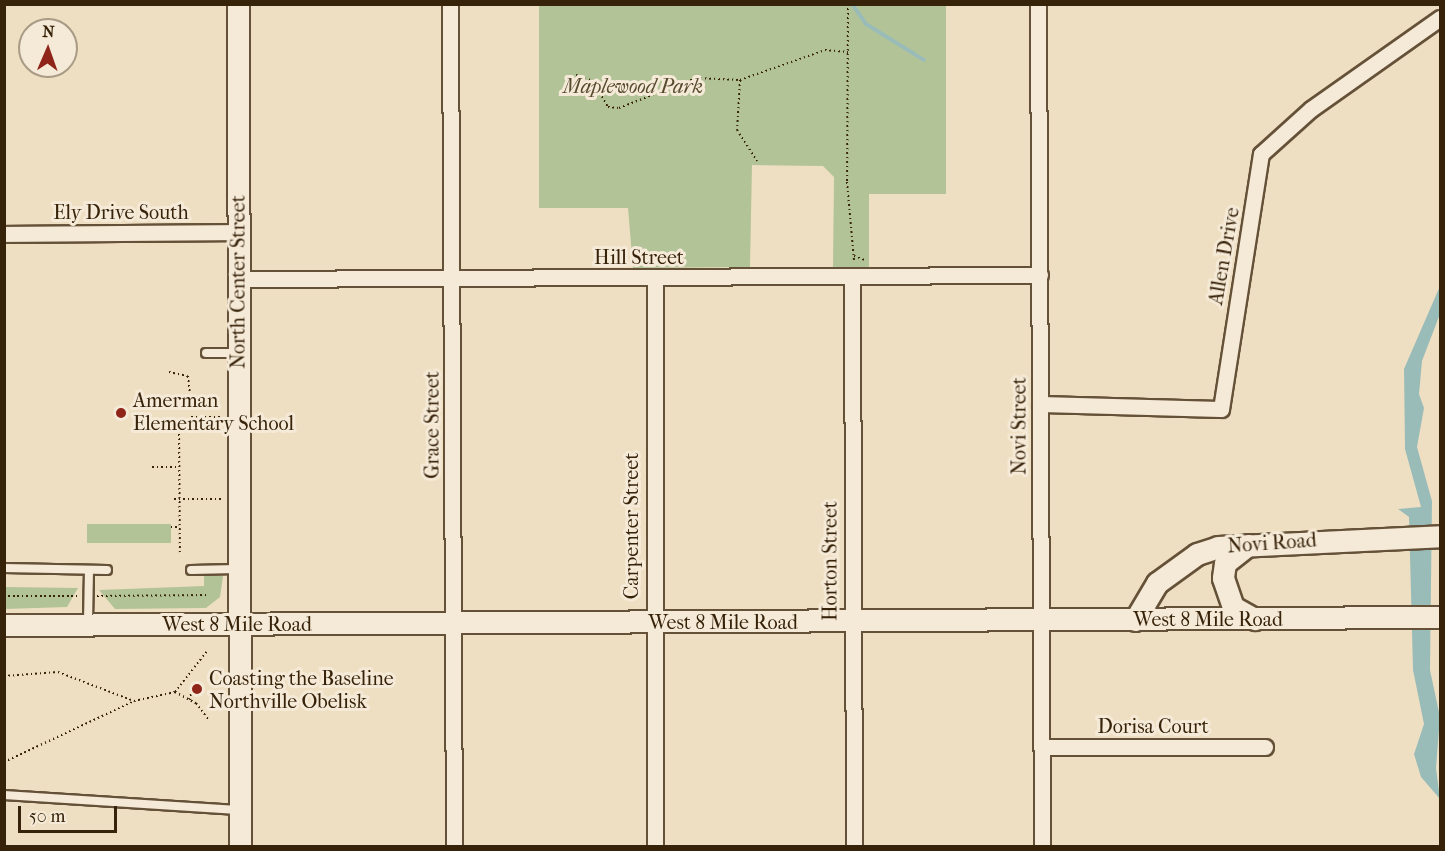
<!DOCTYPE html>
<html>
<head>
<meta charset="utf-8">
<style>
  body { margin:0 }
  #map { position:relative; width:1445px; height:851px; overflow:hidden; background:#efdfc2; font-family:"IM FELL French Canon",serif }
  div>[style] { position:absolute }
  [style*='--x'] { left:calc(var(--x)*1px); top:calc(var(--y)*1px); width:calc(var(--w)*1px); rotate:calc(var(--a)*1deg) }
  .green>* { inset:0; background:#b2c398; transform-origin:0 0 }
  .water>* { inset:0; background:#9abcb8 }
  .stream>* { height:4px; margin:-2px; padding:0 2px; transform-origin:2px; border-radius:2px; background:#9abcb8 }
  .path>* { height:2px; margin-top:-1px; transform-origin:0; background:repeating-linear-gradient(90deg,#37220a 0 1.5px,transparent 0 4.5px) }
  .roads { filter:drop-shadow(2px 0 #655138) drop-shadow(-2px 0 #655138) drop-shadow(0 2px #655138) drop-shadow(0 -2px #655138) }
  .lane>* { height:8px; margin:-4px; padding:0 4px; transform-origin:4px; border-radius:4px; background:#f5ead7 }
  .street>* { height:15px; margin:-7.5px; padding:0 7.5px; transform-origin:7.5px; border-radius:7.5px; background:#f5ead7 }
  .secondary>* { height:21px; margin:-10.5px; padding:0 10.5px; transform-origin:10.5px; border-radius:10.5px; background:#f5ead7 }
  .dots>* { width:16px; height:16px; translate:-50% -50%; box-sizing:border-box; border:3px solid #f5ead7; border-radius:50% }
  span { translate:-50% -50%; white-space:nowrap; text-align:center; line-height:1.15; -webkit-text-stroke:6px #f5ead7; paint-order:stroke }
  .park-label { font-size:20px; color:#564a2e; font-style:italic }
  .street-label { font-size:20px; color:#37220a }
  .poi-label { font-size:20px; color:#37220a }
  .left { translate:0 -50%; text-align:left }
  .frame { position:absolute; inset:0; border:6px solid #37220a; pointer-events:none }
  .north { position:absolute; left:18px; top:18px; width:60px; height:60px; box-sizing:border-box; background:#f5ead7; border:2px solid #a99a85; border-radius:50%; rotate:2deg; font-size:16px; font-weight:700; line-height:24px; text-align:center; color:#37220a }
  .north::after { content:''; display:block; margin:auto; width:21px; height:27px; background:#8f2418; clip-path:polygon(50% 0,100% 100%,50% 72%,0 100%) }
  .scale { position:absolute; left:18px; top:806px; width:99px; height:27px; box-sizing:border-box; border:3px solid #37220a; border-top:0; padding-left:8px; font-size:18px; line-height:21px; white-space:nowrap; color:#37220a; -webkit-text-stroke:4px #f5ead7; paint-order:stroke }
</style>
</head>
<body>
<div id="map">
  <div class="green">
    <i style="clip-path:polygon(539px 5px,946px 5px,946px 194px,869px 194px,869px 268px,833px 267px,834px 177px,823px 166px,752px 165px,750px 267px,633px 268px,628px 208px,539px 208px)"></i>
    <i style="left:171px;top:524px;width:19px;height:84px;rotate:90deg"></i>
    <i style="clip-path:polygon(204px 576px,223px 576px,220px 597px,206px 608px,115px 609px,99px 590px,204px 586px)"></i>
    <i style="clip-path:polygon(5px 587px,78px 588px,67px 607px,5px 609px)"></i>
  </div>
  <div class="water">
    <i style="clip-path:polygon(1440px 286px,1440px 314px,1422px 361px,1419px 394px,1424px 408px,1417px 447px,1432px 501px,1430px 670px,1440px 717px,1436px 768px,1440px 799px,1421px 777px,1414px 754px,1424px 724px,1413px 670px,1409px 517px,1398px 509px,1421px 507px,1405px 449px,1404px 369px)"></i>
  </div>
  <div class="stream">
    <i style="--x:852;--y:4;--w:24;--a:55"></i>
    <i style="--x:866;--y:24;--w:68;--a:31.8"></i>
  </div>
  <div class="path">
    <i style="--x:848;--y:4;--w:178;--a:90.3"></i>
    <i style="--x:847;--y:182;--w:79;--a:84.9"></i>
    <i style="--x:576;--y:75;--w:18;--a:19"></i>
    <i style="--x:593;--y:81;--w:30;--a:60"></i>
    <i style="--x:608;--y:107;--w:11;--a:5"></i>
    <i style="--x:619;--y:108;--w:83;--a:-21.3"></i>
    <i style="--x:696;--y:78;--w:44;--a:2.6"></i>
    <i style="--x:740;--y:80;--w:90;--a:-19.4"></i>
    <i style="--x:825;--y:50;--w:23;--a:5"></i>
    <i style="--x:740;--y:80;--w:50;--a:93.4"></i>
    <i style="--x:737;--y:130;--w:37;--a:57"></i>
    <i style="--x:854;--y:256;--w:12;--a:20"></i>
    <i style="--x:169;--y:372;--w:19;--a:12"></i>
    <i style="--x:188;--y:376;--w:18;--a:84"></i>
    <i style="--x:191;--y:417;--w:31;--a:0"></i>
    <i style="--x:179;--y:425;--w:129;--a:89.6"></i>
    <i style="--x:152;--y:467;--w:27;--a:0"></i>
    <i style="--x:174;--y:499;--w:48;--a:0"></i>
    <i style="--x:171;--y:527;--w:9;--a:0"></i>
    <i style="--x:4;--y:596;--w:76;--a:0"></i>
    <i style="--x:97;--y:596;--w:112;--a:-0.5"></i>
    <i style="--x:4;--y:676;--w:54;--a:-4.2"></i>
    <i style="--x:58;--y:672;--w:81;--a:20.9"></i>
    <i style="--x:134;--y:701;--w:42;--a:-12.4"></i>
    <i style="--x:175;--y:692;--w:52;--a:-52"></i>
    <i style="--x:175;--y:692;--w:24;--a:28"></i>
    <i style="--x:196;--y:703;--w:21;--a:53"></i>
    <i style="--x:190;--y:700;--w:15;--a:-82"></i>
    <i style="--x:192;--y:685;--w:9;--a:-13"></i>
    <i style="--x:201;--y:683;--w:8;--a:83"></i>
    <i style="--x:202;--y:691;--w:8;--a:166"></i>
    <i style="--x:4;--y:762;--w:144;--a:-25.1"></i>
  </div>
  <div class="roads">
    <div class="lane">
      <i style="--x:206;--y:353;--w:31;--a:0"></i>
      <i style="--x:4;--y:568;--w:103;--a:1.1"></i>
      <i style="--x:191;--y:570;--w:46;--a:-1.2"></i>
      <i style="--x:88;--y:622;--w:52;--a:-88.9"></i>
      <i style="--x:4;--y:795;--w:234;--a:3.7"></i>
    </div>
    <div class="street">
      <i style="--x:450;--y:4;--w:842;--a:89.73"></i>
      <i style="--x:1038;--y:4;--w:842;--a:89.73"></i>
      <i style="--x:4;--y:234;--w:234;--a:-0.5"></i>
      <i style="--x:852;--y:276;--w:570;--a:89.8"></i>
      <i style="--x:655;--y:278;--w:568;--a:90"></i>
      <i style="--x:239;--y:279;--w:801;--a:-0.29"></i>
      <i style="--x:1040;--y:404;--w:181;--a:1.6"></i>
      <i style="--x:1221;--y:409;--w:258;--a:-81.1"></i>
      <i style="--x:1261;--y:154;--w:67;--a:-42"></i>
      <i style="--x:1311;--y:109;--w:158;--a:-35.2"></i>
      <i style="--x:1042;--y:747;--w:223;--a:0"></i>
    </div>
    <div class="secondary">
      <i style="--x:238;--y:4;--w:842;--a:89.86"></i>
      <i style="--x:1248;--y:545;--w:29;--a:142"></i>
      <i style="--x:1225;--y:563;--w:15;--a:98"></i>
      <i style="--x:1223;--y:578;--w:31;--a:71"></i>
      <i style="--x:1233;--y:607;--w:25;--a:29"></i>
      <i style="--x:1135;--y:620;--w:43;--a:-59.3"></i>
      <i style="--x:1157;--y:583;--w:49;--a:-35.9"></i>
      <i style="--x:1197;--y:554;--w:22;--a:-18"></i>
      <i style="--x:1218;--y:547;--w:222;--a:-2.8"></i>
      <i style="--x:4;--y:625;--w:1436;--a:-0.32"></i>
    </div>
  </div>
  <div class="dots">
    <i style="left:121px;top:413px;background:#8f2418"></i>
    <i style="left:197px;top:689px;background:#8f2418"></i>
  </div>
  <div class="park-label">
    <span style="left:633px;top:86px">Maplewood Park</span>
  </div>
  <div class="street-label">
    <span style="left:121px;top:212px">Ely Drive South</span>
    <span style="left:1224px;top:256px;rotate:-80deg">Allen Drive</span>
    <span style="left:639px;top:257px">Hill Street</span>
    <span style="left:238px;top:282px;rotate:-90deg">North Center Street</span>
    <span style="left:432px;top:425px;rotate:-90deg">Grace Street</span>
    <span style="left:1019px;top:426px;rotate:-90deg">Novi Street</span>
    <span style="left:631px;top:526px;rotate:-90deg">Carpenter Street</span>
    <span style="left:1272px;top:543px;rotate:-4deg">Novi Road</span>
    <span style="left:830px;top:561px;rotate:-90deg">Horton Street</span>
    <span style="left:1208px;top:619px">West 8 Mile Road</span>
    <span style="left:723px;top:622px">West 8 Mile Road</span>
    <span style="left:237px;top:624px">West 8 Mile Road</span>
    <span style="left:1153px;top:726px">Dorisa Court</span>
  </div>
  <div class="poi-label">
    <span class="left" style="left:133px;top:412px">Amerman<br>Elementary School</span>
    <span class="left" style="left:209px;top:690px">Coasting the Baseline<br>Northville Obelisk</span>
  </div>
  <div class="frame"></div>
  <div class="north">N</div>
  <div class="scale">50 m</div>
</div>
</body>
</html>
